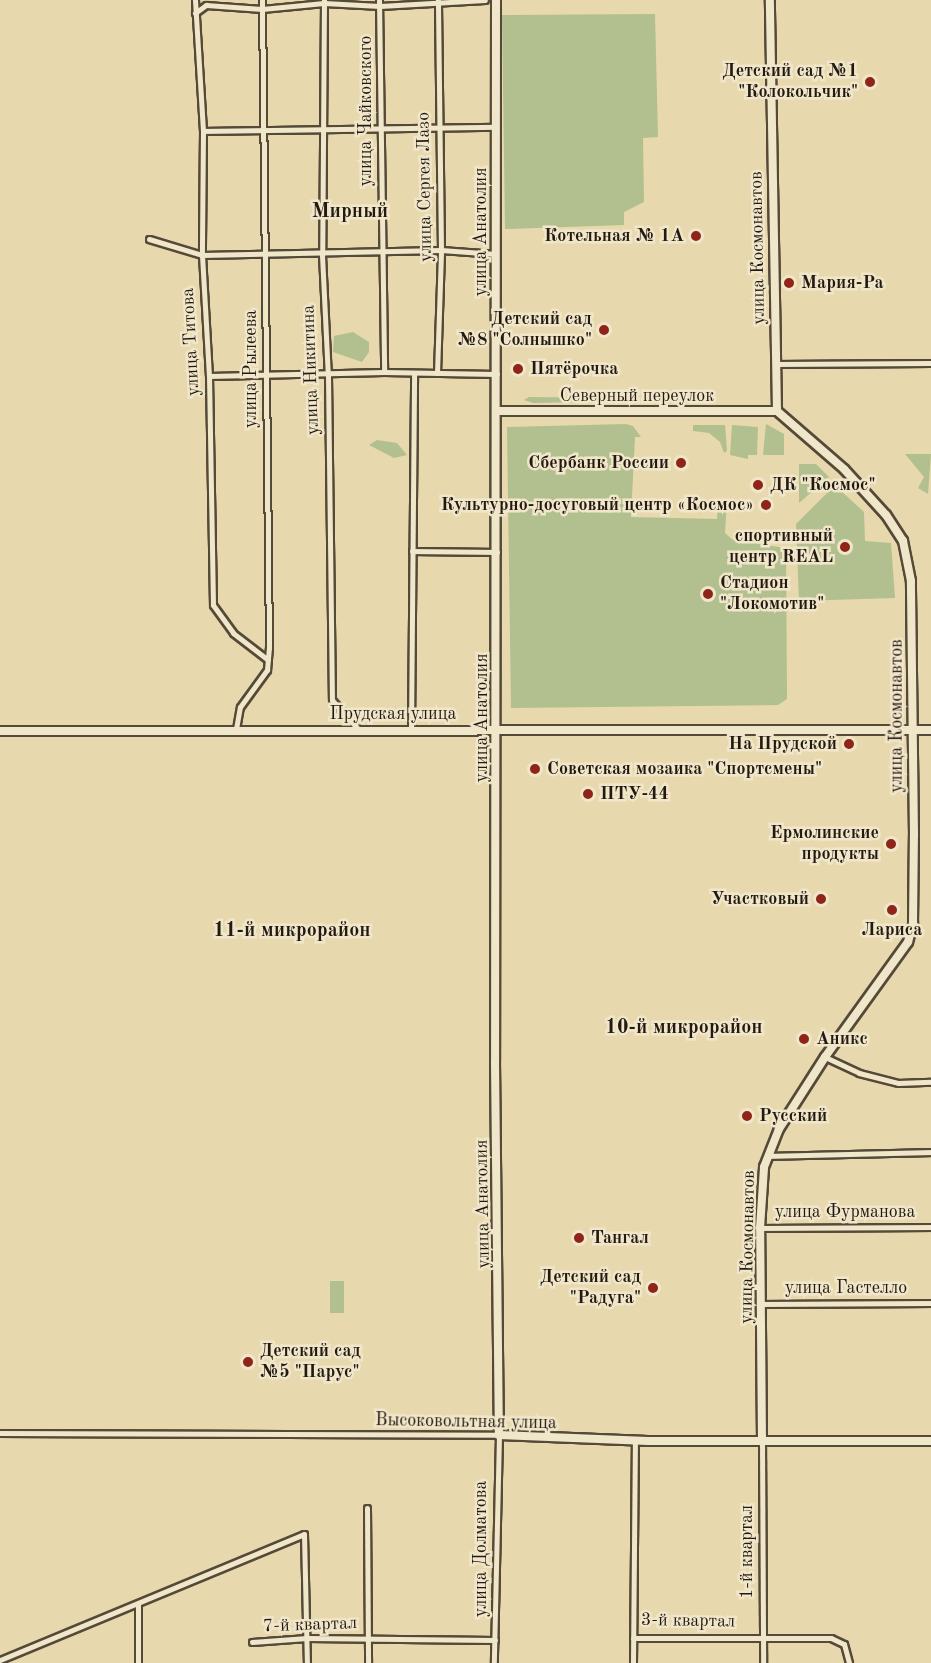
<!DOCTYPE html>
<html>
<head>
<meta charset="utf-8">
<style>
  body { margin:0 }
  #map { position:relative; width:931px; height:1663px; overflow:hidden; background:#e8d8ad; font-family:"Old Standard TT",serif }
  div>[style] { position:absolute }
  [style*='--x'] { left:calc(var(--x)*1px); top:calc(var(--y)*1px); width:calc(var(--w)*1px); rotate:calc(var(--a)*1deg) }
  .green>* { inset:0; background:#b1c08e; transform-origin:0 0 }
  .roads { filter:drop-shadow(2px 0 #554937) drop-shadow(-2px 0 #554937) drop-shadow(0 2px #554937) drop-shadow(0 -2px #554937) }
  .street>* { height:5px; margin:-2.5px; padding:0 2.5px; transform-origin:2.5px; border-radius:2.5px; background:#f0e6ca }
  .secondary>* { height:8px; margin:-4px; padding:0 4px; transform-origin:4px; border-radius:4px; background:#f0e6ca }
  .dots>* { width:16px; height:16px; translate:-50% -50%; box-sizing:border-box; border:3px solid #f0e6ca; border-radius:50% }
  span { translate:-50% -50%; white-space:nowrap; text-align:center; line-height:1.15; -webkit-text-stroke:5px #f0e6ca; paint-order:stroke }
  .poi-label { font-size:18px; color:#241910; font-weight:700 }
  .right { translate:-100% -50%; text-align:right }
  .left { translate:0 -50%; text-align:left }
  .street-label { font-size:18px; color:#241910 }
  .neighbourhood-label { font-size:20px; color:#241910; font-weight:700 }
</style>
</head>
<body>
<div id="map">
  <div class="green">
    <i style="clip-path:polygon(655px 14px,658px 137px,643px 138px,644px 202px,624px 212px,624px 225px,505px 229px,502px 15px)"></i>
    <i style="clip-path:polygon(353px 332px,369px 342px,369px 352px,362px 362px,333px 352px,334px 336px)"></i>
    <i style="clip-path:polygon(529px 397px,631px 398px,632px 401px,533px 403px,524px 400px)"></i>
    <i style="clip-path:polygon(626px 424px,633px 426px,641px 437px,635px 437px,631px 517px,717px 519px,718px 501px,727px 501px,725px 533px,733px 540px,786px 548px,787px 699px,778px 705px,511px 708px,507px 427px)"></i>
    <i style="clip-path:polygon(766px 424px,784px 434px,784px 455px,763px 455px)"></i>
    <i style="clip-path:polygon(693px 425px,725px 425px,727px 451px,724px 453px,720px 442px,709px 433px,693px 431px)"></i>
    <i style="clip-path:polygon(732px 425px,758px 427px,757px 455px,748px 455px,748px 459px,730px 455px)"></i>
    <i style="clip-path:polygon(377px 440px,397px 443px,407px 455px,394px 458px,369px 445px)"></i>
    <i style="clip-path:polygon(905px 454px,931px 454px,928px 494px,918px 488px,924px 477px)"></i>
    <i style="clip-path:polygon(799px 464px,816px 464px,829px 477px,799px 503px)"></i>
    <i style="clip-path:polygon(831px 489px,840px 490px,864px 512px,865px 541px,891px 543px,895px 598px,799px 601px,796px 524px)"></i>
    <i style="left:330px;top:1281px;width:14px;height:32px"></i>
  </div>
  <div class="roads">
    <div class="street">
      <i style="--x:195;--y:0;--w:131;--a:86.5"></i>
      <i style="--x:203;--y:131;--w:124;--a:90.5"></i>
      <i style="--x:202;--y:255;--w:121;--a:86.7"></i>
      <i style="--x:209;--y:376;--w:229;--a:89"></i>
      <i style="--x:213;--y:605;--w:34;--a:54"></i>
      <i style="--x:233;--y:633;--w:44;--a:37.6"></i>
      <i style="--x:324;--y:0;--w:255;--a:90.4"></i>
      <i style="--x:322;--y:255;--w:121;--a:87.2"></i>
      <i style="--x:328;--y:376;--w:324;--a:89.3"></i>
      <i style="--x:332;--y:700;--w:39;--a:48"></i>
      <i style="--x:379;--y:0;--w:372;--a:89.2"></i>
      <i style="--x:384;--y:372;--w:113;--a:1"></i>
      <i style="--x:195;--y:13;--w:14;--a:-36"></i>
      <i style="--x:206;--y:5;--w:56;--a:4.1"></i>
      <i style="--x:262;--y:9;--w:62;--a:-5.5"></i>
      <i style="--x:324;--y:3;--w:56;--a:3.1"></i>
      <i style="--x:380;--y:6;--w:105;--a:-3.3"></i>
      <i style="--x:203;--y:131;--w:293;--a:-0.8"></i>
      <i style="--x:149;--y:239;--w:55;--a:16.8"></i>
      <i style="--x:202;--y:255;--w:239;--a:-1.2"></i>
      <i style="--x:441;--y:250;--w:55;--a:4.2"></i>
      <i style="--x:776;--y:364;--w:155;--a:-0.4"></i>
      <i style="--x:437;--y:373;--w:123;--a:-88.1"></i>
      <i style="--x:441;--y:250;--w:250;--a:-90.7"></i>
      <i style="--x:209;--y:376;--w:175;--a:-1.3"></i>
      <i style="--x:412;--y:551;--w:85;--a:0.7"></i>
      <i style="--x:236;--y:729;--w:22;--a:-80"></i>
      <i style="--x:240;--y:707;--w:46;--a:-53.9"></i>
      <i style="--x:267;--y:670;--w:22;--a:-85"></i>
      <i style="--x:269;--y:648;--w:648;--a:-90.62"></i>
      <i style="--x:411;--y:730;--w:355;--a:-89.5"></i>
      <i style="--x:825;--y:1057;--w:38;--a:25"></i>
      <i style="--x:859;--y:1073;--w:40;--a:14.4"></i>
      <i style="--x:898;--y:1083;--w:33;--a:-2"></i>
      <i style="--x:767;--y:1156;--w:164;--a:-1.4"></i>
      <i style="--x:760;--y:1228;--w:171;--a:-0.3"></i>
      <i style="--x:761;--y:1304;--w:170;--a:-0.3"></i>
      <i style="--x:0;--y:1433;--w:499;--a:0.2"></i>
      <i style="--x:499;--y:1435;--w:228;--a:91.3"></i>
      <i style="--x:762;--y:1441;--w:222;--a:89.7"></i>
      <i style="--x:367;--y:1508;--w:155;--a:89.6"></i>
      <i style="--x:138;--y:1605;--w:58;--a:90"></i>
      <i style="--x:633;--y:1638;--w:198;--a:0"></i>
      <i style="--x:831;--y:1638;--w:14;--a:25"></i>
      <i style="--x:844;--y:1644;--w:20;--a:75"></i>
      <i style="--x:252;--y:1642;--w:55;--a:-4.2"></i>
      <i style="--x:307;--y:1638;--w:188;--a:0.6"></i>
      <i style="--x:0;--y:1660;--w:329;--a:-22.5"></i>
      <i style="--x:304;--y:1534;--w:129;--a:88.7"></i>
      <i style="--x:633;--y:1663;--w:223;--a:-89.5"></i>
    </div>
    <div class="secondary">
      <i style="--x:496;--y:0;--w:1062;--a:90.05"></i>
      <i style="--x:495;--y:1062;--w:373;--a:89.4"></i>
      <i style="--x:499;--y:1435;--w:149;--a:2.3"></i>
      <i style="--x:648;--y:1441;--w:283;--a:0"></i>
      <i style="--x:497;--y:411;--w:280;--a:0"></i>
      <i style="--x:0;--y:731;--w:931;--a:-0.06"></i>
      <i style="--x:762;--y:1441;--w:213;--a:-90.5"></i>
      <i style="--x:760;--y:1228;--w:61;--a:-86.2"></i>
      <i style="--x:764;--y:1167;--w:41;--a:-68.5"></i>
      <i style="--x:779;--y:1129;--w:85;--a:-57.4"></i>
      <i style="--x:825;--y:1057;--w:142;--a:-54.2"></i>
      <i style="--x:908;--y:942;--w:19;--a:-74"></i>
      <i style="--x:913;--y:924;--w:89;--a:-89.4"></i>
      <i style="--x:914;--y:835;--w:254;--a:-90.7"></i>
      <i style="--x:911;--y:581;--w:41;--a:-101.3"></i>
      <i style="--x:903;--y:541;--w:31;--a:-123"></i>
      <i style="--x:886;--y:515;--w:62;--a:-132.4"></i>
      <i style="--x:844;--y:469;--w:89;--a:-139.1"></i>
      <i style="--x:777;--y:411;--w:411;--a:-91"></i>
    </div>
  </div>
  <div class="dots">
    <i style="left:870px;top:82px;background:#8f2418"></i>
    <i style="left:696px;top:236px;background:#8f2418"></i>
    <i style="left:789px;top:283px;background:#8f2418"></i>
    <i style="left:604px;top:330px;background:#8f2418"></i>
    <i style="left:518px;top:369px;background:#8f2418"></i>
    <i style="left:681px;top:463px;background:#8f2418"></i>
    <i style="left:758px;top:485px;background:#8f2418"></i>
    <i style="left:766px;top:505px;background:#8f2418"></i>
    <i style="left:845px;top:547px;background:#8f2418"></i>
    <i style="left:708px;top:594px;background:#8f2418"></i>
    <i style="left:849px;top:744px;background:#8f2418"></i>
    <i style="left:535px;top:769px;background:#8f2418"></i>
    <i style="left:588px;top:794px;background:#8f2418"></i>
    <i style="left:891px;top:844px;background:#8f2418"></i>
    <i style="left:821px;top:899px;background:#8f2418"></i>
    <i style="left:892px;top:910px;background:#8f2418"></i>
    <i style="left:804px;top:1039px;background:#8f2418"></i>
    <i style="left:747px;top:1116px;background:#8f2418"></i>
    <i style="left:579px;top:1238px;background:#8f2418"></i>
    <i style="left:653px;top:1288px;background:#8f2418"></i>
    <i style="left:248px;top:1362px;background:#8f2418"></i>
  </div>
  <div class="poi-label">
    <span class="right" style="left:858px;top:82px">Детский сад №1<br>"Колокольчик"</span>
    <span class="right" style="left:684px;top:236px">Котельная № 1А</span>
    <span class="left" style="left:801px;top:283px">Мария-Ра</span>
    <span class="right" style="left:592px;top:330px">Детский сад<br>№8 "Солнышко"</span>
    <span class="left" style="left:530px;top:369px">Пятёрочка</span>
    <span class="right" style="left:669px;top:463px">Сбербанк России</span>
    <span class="left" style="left:770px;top:485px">ДК "Космос"</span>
    <span class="right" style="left:754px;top:505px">Культурно-досуговый центр «Космос»</span>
    <span class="right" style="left:833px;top:547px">спортивный<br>центр REAL</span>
    <span class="left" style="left:720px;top:594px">Стадион<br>"Локомотив"</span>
    <span class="right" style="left:837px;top:744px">На Прудской</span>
    <span class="left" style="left:547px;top:769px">Советская мозаика "Спортсмены"</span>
    <span class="left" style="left:600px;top:794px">ПТУ-44</span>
    <span class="right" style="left:879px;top:844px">Ермолинские<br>продукты</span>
    <span class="right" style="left:809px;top:899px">Участковый</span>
    <span style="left:892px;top:930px">Лариса</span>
    <span class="left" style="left:816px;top:1039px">Аникс</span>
    <span class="left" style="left:759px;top:1116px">Русский</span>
    <span class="left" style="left:591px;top:1238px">Тангал</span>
    <span class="right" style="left:641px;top:1288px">Детский сад<br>"Радуга"</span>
    <span class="left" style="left:260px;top:1362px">Детский сад<br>№5 "Парус"</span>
  </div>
  <div class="street-label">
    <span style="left:366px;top:111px;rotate:-90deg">улица Чайковского</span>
    <span style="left:425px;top:187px;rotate:-91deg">улица Сергея Лазо</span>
    <span style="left:481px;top:232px;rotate:-90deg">улица Анатолия</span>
    <span style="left:758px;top:248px;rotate:-91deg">улица Космонавтов</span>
    <span style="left:191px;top:342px;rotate:-93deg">улица Титова</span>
    <span style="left:251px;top:369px;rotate:-90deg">улица Рылеева</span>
    <span style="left:311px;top:370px;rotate:-92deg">улица Никитина</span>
    <span style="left:637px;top:396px">Северный переулок</span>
    <span style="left:393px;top:714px">Прудская улица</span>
    <span style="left:897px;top:716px;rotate:-90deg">улица Космонавтов</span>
    <span style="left:482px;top:718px;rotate:-90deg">улица Анатолия</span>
    <span style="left:483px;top:1204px;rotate:-91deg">улица Анатолия</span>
    <span style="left:845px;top:1212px">улица Фурманова</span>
    <span style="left:748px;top:1247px;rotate:-89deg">улица Космонавтов</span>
    <span style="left:846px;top:1288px">улица Гастелло</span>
    <span style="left:466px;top:1422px;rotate:1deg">Высоковольтная улица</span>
    <span style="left:481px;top:1549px;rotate:-90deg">улица Долматова</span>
    <span style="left:747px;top:1552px;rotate:-90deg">1-й квартал</span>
    <span style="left:688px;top:1621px;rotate:1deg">3-й квартал</span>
    <span style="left:310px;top:1625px;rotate:-2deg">7-й квартал</span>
  </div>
  <div class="neighbourhood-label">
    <span style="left:350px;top:212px">Мирный</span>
    <span style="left:292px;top:931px">11-й микрорайон</span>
    <span style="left:684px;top:1028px">10-й микрорайон</span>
  </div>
</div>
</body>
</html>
